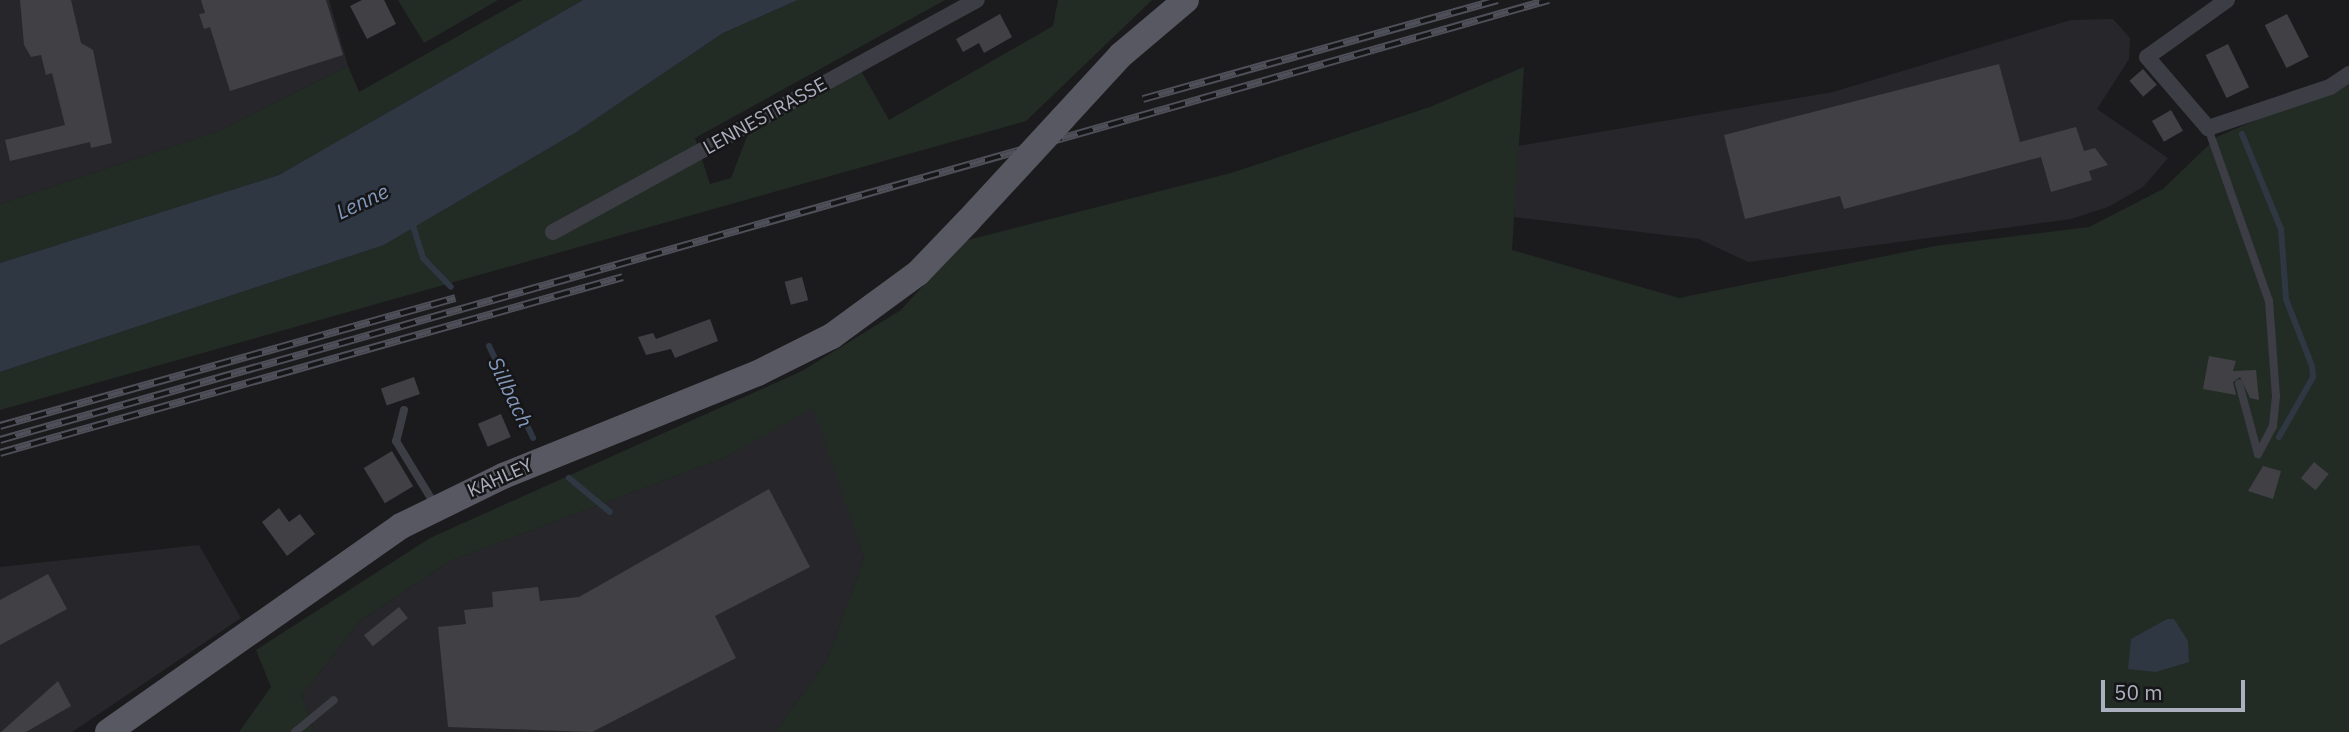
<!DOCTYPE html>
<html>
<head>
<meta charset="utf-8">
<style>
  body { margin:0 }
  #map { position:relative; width:2349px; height:732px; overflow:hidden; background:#1b1b1d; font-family:"IBM Plex Sans",sans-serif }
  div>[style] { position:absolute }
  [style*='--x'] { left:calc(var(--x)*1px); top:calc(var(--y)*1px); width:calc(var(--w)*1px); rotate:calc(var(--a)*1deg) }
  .built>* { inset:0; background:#27272b }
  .green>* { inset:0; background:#222c25 }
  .water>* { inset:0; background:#2f3743 }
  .stream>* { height:6px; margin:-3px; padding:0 3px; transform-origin:3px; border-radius:3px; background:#2f3743 }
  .building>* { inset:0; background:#404045; transform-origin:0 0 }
  .service>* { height:8px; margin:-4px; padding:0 4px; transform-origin:4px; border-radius:4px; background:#3d3d45 }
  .minor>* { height:16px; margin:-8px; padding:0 8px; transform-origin:8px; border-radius:8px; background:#3d3d45 }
  .primary>* { height:26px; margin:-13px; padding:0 13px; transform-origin:13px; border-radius:13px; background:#575862 }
  .rail>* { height:8px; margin-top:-4px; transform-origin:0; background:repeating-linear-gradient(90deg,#161618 0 16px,#4e4f58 0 32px); box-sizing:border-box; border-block:2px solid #4e4f58 }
  .primary-bridge>* { height:26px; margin:-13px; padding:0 13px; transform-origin:13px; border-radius:13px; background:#575862 }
  span { translate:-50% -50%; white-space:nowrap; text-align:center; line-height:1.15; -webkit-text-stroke:5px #161618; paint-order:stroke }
  .street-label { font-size:19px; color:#acafbe }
  .water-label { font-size:21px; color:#8298ba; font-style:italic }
  .scale { position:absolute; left:2101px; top:680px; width:144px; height:32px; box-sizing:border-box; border:4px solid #acafbe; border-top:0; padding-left:9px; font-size:21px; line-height:24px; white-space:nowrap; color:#acafbe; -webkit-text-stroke:5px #161618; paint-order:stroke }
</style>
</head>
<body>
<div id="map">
  <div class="built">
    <i style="clip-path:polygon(0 0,329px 0,348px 66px,221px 130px,0 204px)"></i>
    <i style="clip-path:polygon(2113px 19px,2130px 38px,2129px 59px,2097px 109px,2168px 158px,2143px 187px,2108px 207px,2071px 219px,1748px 262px,1699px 239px,1514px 217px,1518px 146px,1833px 92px,2071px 20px)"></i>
    <i style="clip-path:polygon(814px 407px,864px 558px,827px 660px,775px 732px,314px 732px,302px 695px,361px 620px,450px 561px,724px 458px)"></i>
    <i style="clip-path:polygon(199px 545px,241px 618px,72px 732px,0 732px,0 567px)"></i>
  </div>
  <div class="green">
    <i style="clip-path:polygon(398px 0,498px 0,424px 43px)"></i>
    <i style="clip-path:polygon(522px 0,583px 0,279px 175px,0 263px,0 204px,221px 130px,348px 66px,359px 92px)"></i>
    <i style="clip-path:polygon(798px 0,945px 0,695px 138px,710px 184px,731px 178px,748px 134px,860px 69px,889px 120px,1053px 26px,1058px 0,1152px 0,1026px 121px,0 410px,0 372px,384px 245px,575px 133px,723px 33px)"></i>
    <i style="clip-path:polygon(1524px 67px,1512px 250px,1679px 298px,1935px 246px,2089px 227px,2163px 189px,2217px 137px,2349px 80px,2349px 732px,775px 732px,827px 660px,864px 558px,813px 408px,724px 458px,450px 561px,361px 620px,302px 695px,314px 732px,239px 732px,271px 687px,256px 650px,430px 538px,802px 371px,901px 310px,964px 241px,1231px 173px,1430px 107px)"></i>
  </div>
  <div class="water">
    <i style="clip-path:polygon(583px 0,798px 0,723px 33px,575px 133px,384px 245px,0 372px,0 263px,279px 175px)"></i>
    <i style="clip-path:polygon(2167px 619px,2174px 619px,2188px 641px,2189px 662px,2156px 672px,2128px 669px,2131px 639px)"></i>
  </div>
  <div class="stream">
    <i style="--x:2242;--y:134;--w:103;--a:67.7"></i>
    <i style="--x:2281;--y:229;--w:70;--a:85.9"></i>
    <i style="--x:2286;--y:299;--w:72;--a:68.8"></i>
    <i style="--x:2312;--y:366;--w:11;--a:85"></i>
    <i style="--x:2313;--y:377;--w:69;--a:119.5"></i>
    <i style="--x:411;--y:219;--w:41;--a:72.9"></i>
    <i style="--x:423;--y:258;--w:40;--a:46"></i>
    <i style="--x:489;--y:346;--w:102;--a:64.4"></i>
    <i style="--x:569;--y:478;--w:53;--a:39.7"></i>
  </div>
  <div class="building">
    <i style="clip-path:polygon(20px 0,71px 0,81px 43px,93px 50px,112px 143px,91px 148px,90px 142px,10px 161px,5px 140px,65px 125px,52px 73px,46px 75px,41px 55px,31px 57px,24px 45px)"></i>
    <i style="clip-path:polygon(201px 0,326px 0,343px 55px,230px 91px,210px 27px,204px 29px,199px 14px,205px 13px)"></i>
    <i style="clip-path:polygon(362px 0,384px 0,396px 24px,367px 39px,350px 6px)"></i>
    <i style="clip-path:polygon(1000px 14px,1012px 37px,984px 53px,979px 43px,963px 52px,956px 39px)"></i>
    <i style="left:2287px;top:14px;width:48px;height:25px;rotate:63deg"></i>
    <i style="left:2228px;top:44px;width:48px;height:25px;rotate:64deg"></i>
    <i style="clip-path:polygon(1999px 64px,2020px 142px,2076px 127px,2084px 151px,2095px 148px,2108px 165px,2089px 171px,2092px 180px,2051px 192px,2041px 157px,1844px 209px,1840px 196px,1745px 219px,1724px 135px)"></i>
    <i style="left:2143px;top:69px;width:21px;height:18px;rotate:49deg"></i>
    <i style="left:2171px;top:110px;width:24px;height:22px;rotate:60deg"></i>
    <i style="left:802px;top:277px;width:24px;height:18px;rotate:75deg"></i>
    <i style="clip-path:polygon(710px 319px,718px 341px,675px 358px,671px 349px,646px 355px,638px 337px,653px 333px,656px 339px)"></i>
    <i style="clip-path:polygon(2209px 356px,2236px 361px,2233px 371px,2256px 370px,2259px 400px,2250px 398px,2240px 377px,2233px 382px,2236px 395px,2203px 389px)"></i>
    <i style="left:414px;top:377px;width:18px;height:35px;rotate:71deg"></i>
    <i style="left:501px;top:414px;width:25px;height:25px;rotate:67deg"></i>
    <i style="left:392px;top:451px;width:41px;height:33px;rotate:59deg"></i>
    <i style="left:2314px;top:462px;width:19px;height:21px;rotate:39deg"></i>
    <i style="clip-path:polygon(2263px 466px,2281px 471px,2273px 499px,2248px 491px)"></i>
    <i style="clip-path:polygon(769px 489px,810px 567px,715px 616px,736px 658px,592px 732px,448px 727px,438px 627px,466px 624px,464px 610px,493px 607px,492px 592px,538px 587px,540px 601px,579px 597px)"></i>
    <i style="clip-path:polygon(279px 508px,289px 522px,300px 514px,315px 534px,287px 556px,262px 522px)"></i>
    <i style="clip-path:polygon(48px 574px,67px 609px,0 645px,0 600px)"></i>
    <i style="left:399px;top:607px;width:14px;height:45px;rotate:51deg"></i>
    <i style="clip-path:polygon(58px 681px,71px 706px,26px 732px,1px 732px)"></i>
  </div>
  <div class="service">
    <i style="--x:2208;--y:128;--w:183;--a:70.6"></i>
    <i style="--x:2269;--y:301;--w:95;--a:85.8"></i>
    <i style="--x:2276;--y:396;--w:30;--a:96"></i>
    <i style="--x:2273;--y:426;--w:32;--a:118"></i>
    <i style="--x:2258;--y:454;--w:73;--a:-105"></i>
    <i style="--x:404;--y:410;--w:32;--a:104"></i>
    <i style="--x:396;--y:441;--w:75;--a:58.6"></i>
    <i style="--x:295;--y:732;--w:50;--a:-39.4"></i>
  </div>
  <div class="minor">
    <i style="--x:2227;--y:0;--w:98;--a:144.5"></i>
    <i style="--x:2147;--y:57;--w:94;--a:49.3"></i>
    <i style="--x:2208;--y:128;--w:129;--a:-18.6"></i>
    <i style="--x:2330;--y:87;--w:23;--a:-34"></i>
    <i style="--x:553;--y:232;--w:483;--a:-28.7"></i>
  </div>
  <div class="primary">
    <i style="--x:1063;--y:118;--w:86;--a:-47.4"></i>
    <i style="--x:1121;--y:55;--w:85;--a:-40.2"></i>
    <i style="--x:108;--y:732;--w:358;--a:-35.1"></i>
    <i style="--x:401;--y:526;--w:114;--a:-26.1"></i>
    <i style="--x:503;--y:476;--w:275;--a:-22"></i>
    <i style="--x:758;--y:373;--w:83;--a:-26.6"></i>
    <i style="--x:832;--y:336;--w:107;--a:-36.2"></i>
    <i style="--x:918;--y:273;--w:72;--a:-46.1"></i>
  </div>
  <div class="rail">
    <i style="--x:1143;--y:99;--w:368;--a:-15.6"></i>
    <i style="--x:0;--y:426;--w:473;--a:-15.7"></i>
    <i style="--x:0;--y:440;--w:1610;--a:-15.86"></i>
    <i style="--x:0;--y:453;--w:647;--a:-15.78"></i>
  </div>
  <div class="primary-bridge">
    <i style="--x:968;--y:221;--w:140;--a:-47.3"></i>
  </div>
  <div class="street-label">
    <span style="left:765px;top:116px;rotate:-29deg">LENNESTRASSE</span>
    <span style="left:500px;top:478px;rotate:-24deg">KAHLEY</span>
  </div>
  <div class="water-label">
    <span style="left:362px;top:201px;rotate:-25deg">Lenne</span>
    <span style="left:511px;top:392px;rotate:64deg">Sillbach</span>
  </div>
  <div class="scale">50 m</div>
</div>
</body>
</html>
